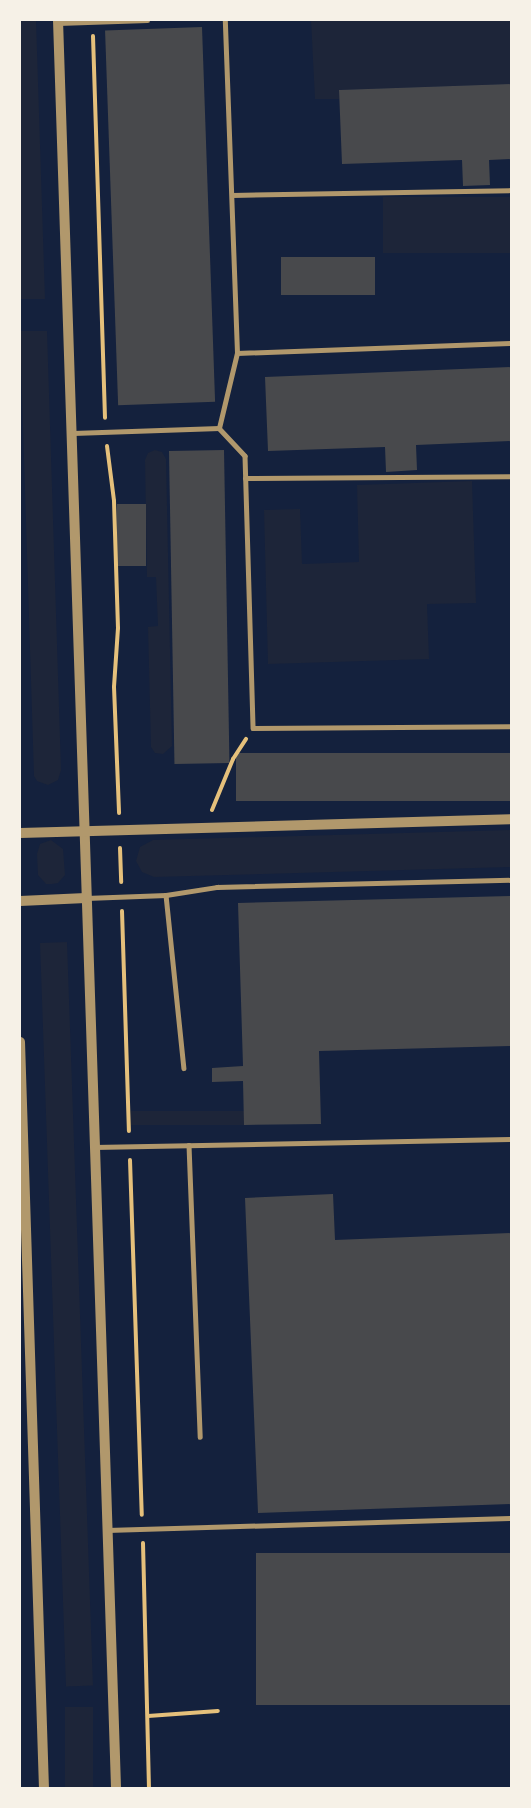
<!DOCTYPE html>
<html>
<head>
<meta charset="utf-8">
<style>
  body { margin:0 }
  #map { position:relative; width:531px; height:1808px; overflow:hidden; background:#14213d; font-family:"PT Sans Narrow",sans-serif }
  div>[style] { position:absolute }
  [style*='--x'] { left:calc(var(--x)*1px); top:calc(var(--y)*1px); width:calc(var(--w)*1px); rotate:calc(var(--a)*1deg) }
  .green>* { inset:0; background:#1d2539; transform-origin:0 0 }
  .building>* { inset:0; background:#48494c; transform-origin:0 0 }
  .path>* { height:4px; margin:-2px; padding:0 2px; transform-origin:2px; border-radius:2px; background:#e5c07b }
  .service>* { height:4.5px; margin:-2.25px; padding:0 2.25px; transform-origin:2.25px; border-radius:2.25px; background:#b1986c }
  .tertiary>* { height:10px; margin:-5px; padding:0 5px; transform-origin:5px; border-radius:5px; background:#b1986c }
  span { translate:-50% -50%; white-space:nowrap; text-align:center; line-height:1.15; -webkit-text-stroke:6px #f6f1e7; paint-order:stroke }
  .frame { position:absolute; inset:0; border:21px solid #f6f1e7; pointer-events:none }
</style>
</head>
<body>
<div id="map">
  <div class="green">
    <i style="clip-path:polygon(20px 20px,36px 20px,45px 299px,20px 299px)"></i>
    <i style="clip-path:polygon(311px 20px,511px 20px,511px 84px,339px 90px,339px 99px,315px 99px)"></i>
    <i style="left:511px;top:197px;width:56px;height:128px;rotate:90deg"></i>
    <i style="clip-path:polygon(20px 331px,47px 331px,61px 770px,58px 780px,48px 785px,37px 781px,34px 776px)"></i>
    <i style="clip-path:polygon(155px 450px,162px 452px,166px 459px,172px 746px,163px 754px,155px 753px,151px 747px,148px 627px,158px 626px,156px 577px,147px 577px,145px 460px,148px 453px)"></i>
    <i style="clip-path:polygon(472px 481px,476px 603px,427px 604px,429px 659px,268px 664px,264px 510px,300px 509px,302px 564px,359px 562px,357px 485px)"></i>
    <i style="clip-path:polygon(511px 830px,511px 867px,154px 877px,142px 872px,136px 861px,140px 847px,153px 840px)"></i>
    <i style="clip-path:polygon(51px 840px,63px 849px,65px 875px,58px 883px,52px 884px,46px 884px,38px 875px,37px 854px,40px 844px)"></i>
    <i style="left:67px;top:942px;width:744px;height:27px;rotate:88deg"></i>
    <i style="left:244px;top:1111px;width:14px;height:113px;rotate:90deg"></i>
    <i style="left:65px;top:1707px;width:28px;height:81px"></i>
  </div>
  <div class="building">
    <i style="left:202px;top:27px;width:375px;height:97px;rotate:88deg"></i>
    <i style="clip-path:polygon(512px 84px,512px 159px,489px 160px,490px 185px,463px 186px,462px 160px,342px 164px,339px 90px)"></i>
    <i style="left:375px;top:257px;width:38px;height:94px;rotate:90deg"></i>
    <i style="clip-path:polygon(512px 367px,512px 441px,416px 445px,417px 470px,386px 472px,385px 447px,268px 451px,265px 377px)"></i>
    <i style="left:224px;top:450px;width:313px;height:55px;rotate:89deg"></i>
    <i style="left:117px;top:504px;width:29px;height:62px"></i>
    <i style="left:512px;top:753px;width:48px;height:276px;rotate:90deg"></i>
    <i style="clip-path:polygon(512px 896px,512px 1046px,319px 1051px,321px 1124px,244px 1125px,243px 1081px,212px 1082px,212px 1068px,243px 1066px,238px 903px)"></i>
    <i style="clip-path:polygon(333px 1194px,335px 1240px,512px 1233px,512px 1504px,258px 1513px,245px 1198px)"></i>
    <i style="left:512px;top:1553px;width:152px;height:256px;rotate:90deg"></i>
  </div>
  <div class="path">
    <i style="--x:93;--y:36;--w:382;--a:88.2"></i>
    <i style="--x:107;--y:446;--w:55;--a:82.7"></i>
    <i style="--x:114;--y:501;--w:127;--a:88.2"></i>
    <i style="--x:118;--y:628;--w:59;--a:93.9"></i>
    <i style="--x:114;--y:687;--w:126;--a:87.7"></i>
    <i style="--x:212;--y:810;--w:55;--a:-67.6"></i>
    <i style="--x:233;--y:759;--w:24;--a:-57"></i>
    <i style="--x:120;--y:848;--w:34;--a:88"></i>
    <i style="--x:122;--y:911;--w:220;--a:88.2"></i>
    <i style="--x:130;--y:1160;--w:355;--a:88.1"></i>
    <i style="--x:143;--y:1543;--w:245;--a:88.6"></i>
    <i style="--x:148;--y:1716;--w:70;--a:-4.1"></i>
  </div>
  <div class="service">
    <i style="--x:58;--y:23;--w:89;--a:-1.9"></i>
    <i style="--x:232;--y:195;--w:280;--a:-1"></i>
    <i style="--x:237;--y:353;--w:275;--a:-2.1"></i>
    <i style="--x:219;--y:428;--w:77;--a:-76.5"></i>
    <i style="--x:237;--y:353;--w:333;--a:-92.1"></i>
    <i style="--x:73;--y:433;--w:146;--a:-2"></i>
    <i style="--x:219;--y:428;--w:38;--a:47"></i>
    <i style="--x:245;--y:456;--w:272;--a:88.3"></i>
    <i style="--x:253;--y:728;--w:259;--a:-0.4"></i>
    <i style="--x:245;--y:478;--w:267;--a:-0.4"></i>
    <i style="--x:166;--y:895;--w:52;--a:-8.9"></i>
    <i style="--x:217;--y:887;--w:295;--a:-1.4"></i>
    <i style="--x:86;--y:898;--w:80;--a:-2.1"></i>
    <i style="--x:166;--y:895;--w:174;--a:84.1"></i>
    <i style="--x:189;--y:1145;--w:292;--a:87.8"></i>
    <i style="--x:94;--y:1147;--w:418;--a:-1.1"></i>
    <i style="--x:107;--y:1530;--w:405;--a:-1.7"></i>
  </div>
  <div class="tertiary">
    <i style="--x:58;--y:20;--w:1769;--a:88.12"></i>
    <i style="--x:20;--y:833;--w:492;--a:-1.6"></i>
    <i style="--x:20;--y:901;--w:66;--a:-2.6"></i>
    <i style="--x:20;--y:1042;--w:746;--a:88.16"></i>
  </div>
  <div class="frame"></div>
</div>
</body>
</html>
